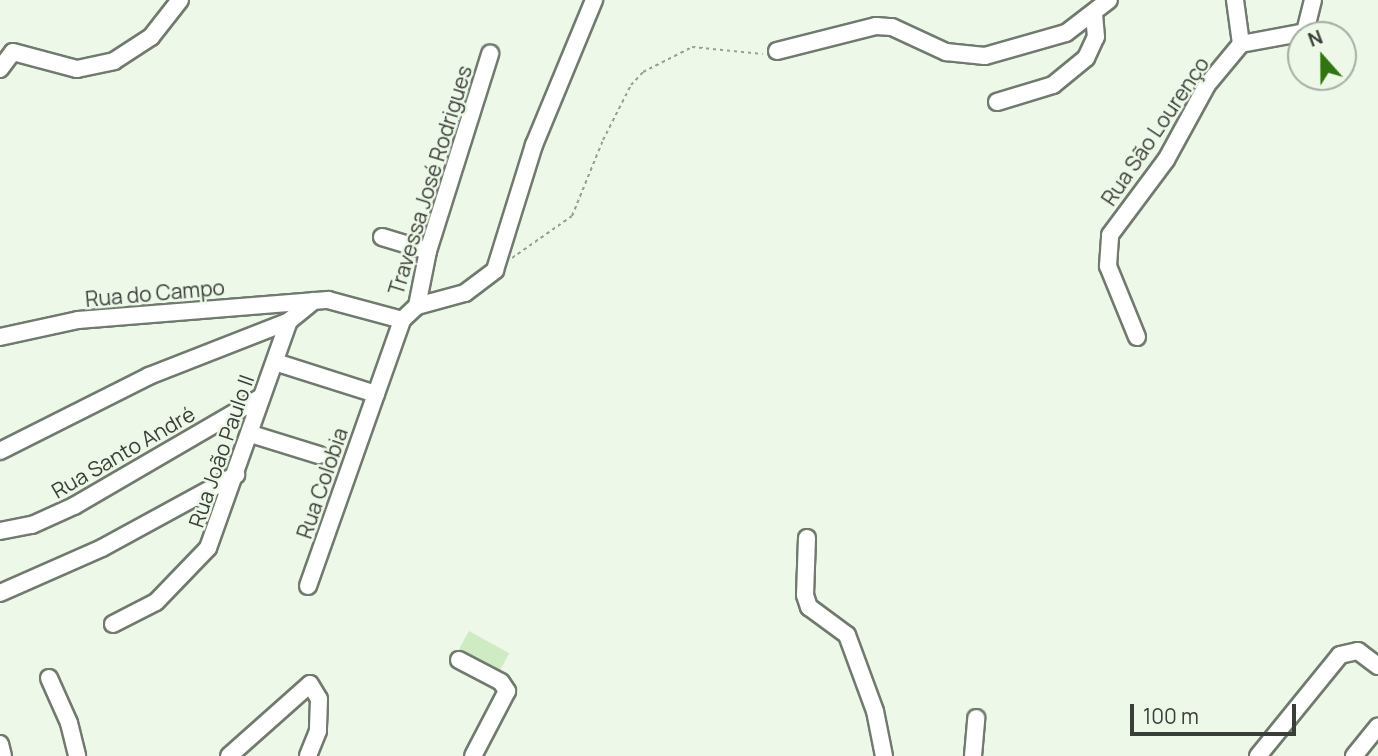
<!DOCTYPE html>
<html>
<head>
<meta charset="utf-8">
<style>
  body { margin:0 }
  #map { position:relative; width:1378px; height:756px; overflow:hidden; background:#edf8e9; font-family:Manrope,sans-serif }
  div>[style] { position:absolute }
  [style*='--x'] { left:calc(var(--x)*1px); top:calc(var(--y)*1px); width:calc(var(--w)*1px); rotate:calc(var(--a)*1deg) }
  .green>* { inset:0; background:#ceebc4; transform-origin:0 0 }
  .path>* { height:2px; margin-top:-1px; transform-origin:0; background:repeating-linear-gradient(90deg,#98a096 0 3.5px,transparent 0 7px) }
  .roads { filter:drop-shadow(2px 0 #717a6e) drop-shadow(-2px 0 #717a6e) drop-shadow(0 2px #717a6e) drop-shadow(0 -2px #717a6e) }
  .minor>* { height:16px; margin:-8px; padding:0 8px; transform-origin:8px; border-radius:8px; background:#fff }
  span { translate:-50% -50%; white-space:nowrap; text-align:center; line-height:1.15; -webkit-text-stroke:5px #edf8e9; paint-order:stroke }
  .street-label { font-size:21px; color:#3a3e39 }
  .north { position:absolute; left:1287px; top:21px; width:70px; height:70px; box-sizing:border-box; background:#edf8e9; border:2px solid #a5aea3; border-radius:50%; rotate:339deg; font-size:19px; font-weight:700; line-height:28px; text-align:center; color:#3a3e39 }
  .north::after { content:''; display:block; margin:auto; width:24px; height:32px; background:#327411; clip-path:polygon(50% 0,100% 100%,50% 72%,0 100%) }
  .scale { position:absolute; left:1130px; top:704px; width:166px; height:32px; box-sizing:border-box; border:4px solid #3a3e39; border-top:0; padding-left:9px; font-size:21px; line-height:24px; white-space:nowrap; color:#3a3e39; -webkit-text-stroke:5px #edf8e9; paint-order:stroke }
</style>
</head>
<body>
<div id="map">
  <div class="green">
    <i style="left:469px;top:631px;width:46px;height:24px;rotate:29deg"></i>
  </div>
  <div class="path">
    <i style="--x:512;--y:258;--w:73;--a:-35"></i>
    <i style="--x:572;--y:216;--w:82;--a:-67.8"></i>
    <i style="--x:603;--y:140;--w:62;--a:-63"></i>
    <i style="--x:631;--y:85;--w:18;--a:-47"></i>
    <i style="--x:643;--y:72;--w:55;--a:-27"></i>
    <i style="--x:692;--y:47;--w:71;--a:5.6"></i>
  </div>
  <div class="roads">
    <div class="minor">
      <i style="--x:1235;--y:0;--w:44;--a:82.2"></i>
      <i style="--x:777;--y:51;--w:102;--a:-14.2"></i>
      <i style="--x:876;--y:26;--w:16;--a:4"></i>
      <i style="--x:892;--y:27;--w:60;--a:24.8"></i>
      <i style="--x:946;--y:52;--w:39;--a:6"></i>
      <i style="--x:985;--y:56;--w:84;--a:-15.9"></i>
      <i style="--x:1066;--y:33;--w:54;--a:-37.5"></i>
      <i style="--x:0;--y:69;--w:21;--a:-53"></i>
      <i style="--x:13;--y:52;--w:66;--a:14.9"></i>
      <i style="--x:77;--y:69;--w:38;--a:-12"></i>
      <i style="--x:114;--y:61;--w:44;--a:-33"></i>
      <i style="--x:151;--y:37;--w:47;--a:-51.9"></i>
      <i style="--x:997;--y:102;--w:59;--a:-16.9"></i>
      <i style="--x:1053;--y:85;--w:43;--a:-39.3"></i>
      <i style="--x:1086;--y:58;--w:23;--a:-65"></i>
      <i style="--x:1096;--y:37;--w:22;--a:-95"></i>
      <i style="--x:382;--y:237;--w:48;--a:16.9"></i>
      <i style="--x:417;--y:306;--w:50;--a:-15.2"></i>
      <i style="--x:465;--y:293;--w:38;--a:-37"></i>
      <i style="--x:495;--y:270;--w:131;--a:-72.7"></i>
      <i style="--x:534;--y:145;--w:157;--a:-67.5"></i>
      <i style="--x:0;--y:337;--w:80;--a:-12.3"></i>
      <i style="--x:78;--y:320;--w:251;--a:-4.6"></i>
      <i style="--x:328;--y:300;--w:77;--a:15.1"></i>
      <i style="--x:1137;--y:337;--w:77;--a:-112.2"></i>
      <i style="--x:1108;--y:266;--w:31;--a:-86"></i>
      <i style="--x:1110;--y:235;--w:94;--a:-53.3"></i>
      <i style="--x:1166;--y:160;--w:85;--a:-61.3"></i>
      <i style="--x:1207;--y:85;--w:53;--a:-50.3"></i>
      <i style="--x:1241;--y:44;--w:65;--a:-10.6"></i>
      <i style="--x:1305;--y:32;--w:33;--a:-76"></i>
      <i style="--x:275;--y:362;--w:106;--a:17.6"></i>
      <i style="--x:251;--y:434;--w:71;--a:17.2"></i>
      <i style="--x:0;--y:451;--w:167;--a:-26.7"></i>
      <i style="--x:149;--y:376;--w:150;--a:-21.4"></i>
      <i style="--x:0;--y:531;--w:33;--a:-11"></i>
      <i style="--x:32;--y:525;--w:46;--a:-24.3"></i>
      <i style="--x:74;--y:506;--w:216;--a:-30.2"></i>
      <i style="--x:807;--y:538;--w:57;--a:92"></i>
      <i style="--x:805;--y:595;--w:13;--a:72"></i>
      <i style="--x:809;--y:607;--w:47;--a:36.4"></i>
      <i style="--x:847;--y:635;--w:81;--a:69.8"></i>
      <i style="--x:875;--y:711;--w:46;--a:78.7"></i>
      <i style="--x:308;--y:586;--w:282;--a:-70.5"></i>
      <i style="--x:402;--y:320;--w:21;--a:-43"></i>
      <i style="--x:417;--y:306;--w:56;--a:-78.7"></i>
      <i style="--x:428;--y:251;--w:207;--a:-72.5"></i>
      <i style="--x:0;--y:593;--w:111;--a:-23.8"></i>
      <i style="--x:102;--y:548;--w:153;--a:-28.6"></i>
      <i style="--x:113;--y:624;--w:48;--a:-27.1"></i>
      <i style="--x:156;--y:602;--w:75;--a:-46.1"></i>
      <i style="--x:208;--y:548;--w:241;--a:-70.4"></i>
      <i style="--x:289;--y:321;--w:32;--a:-39"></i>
      <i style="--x:459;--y:660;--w:47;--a:27.6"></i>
      <i style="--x:501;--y:682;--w:11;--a:56"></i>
      <i style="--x:507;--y:691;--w:73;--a:117.6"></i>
      <i style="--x:49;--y:678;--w:49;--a:66"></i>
      <i style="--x:69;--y:723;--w:34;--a:76"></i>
      <i style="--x:0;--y:744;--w:12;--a:76"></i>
      <i style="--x:229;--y:756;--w:108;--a:-41.6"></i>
      <i style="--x:310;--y:684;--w:17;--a:59"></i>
      <i style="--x:319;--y:699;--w:32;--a:92"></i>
      <i style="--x:318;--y:731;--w:27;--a:112"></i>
      <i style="--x:973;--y:756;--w:38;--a:-85"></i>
      <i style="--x:1258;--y:756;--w:130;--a:-50.9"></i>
      <i style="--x:1340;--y:655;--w:18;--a:-13"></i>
      <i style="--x:1358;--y:651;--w:25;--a:37"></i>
      <i style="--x:1354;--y:756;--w:38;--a:-51"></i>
    </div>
  </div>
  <div class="street-label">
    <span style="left:1155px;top:131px;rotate:-56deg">Rua São Lourenço</span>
    <span style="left:430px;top:180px;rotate:-73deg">Travessa José Rodrigues</span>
    <span style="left:155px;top:293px;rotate:-5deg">Rua do Campo</span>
    <span style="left:221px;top:451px;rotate:-71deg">Rua João Paulo II</span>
    <span style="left:123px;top:452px;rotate:-30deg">Rua Santo André</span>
    <span style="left:322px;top:483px;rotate:-71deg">Rua Colobia</span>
  </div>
  <div class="north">N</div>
  <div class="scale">100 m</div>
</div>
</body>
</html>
